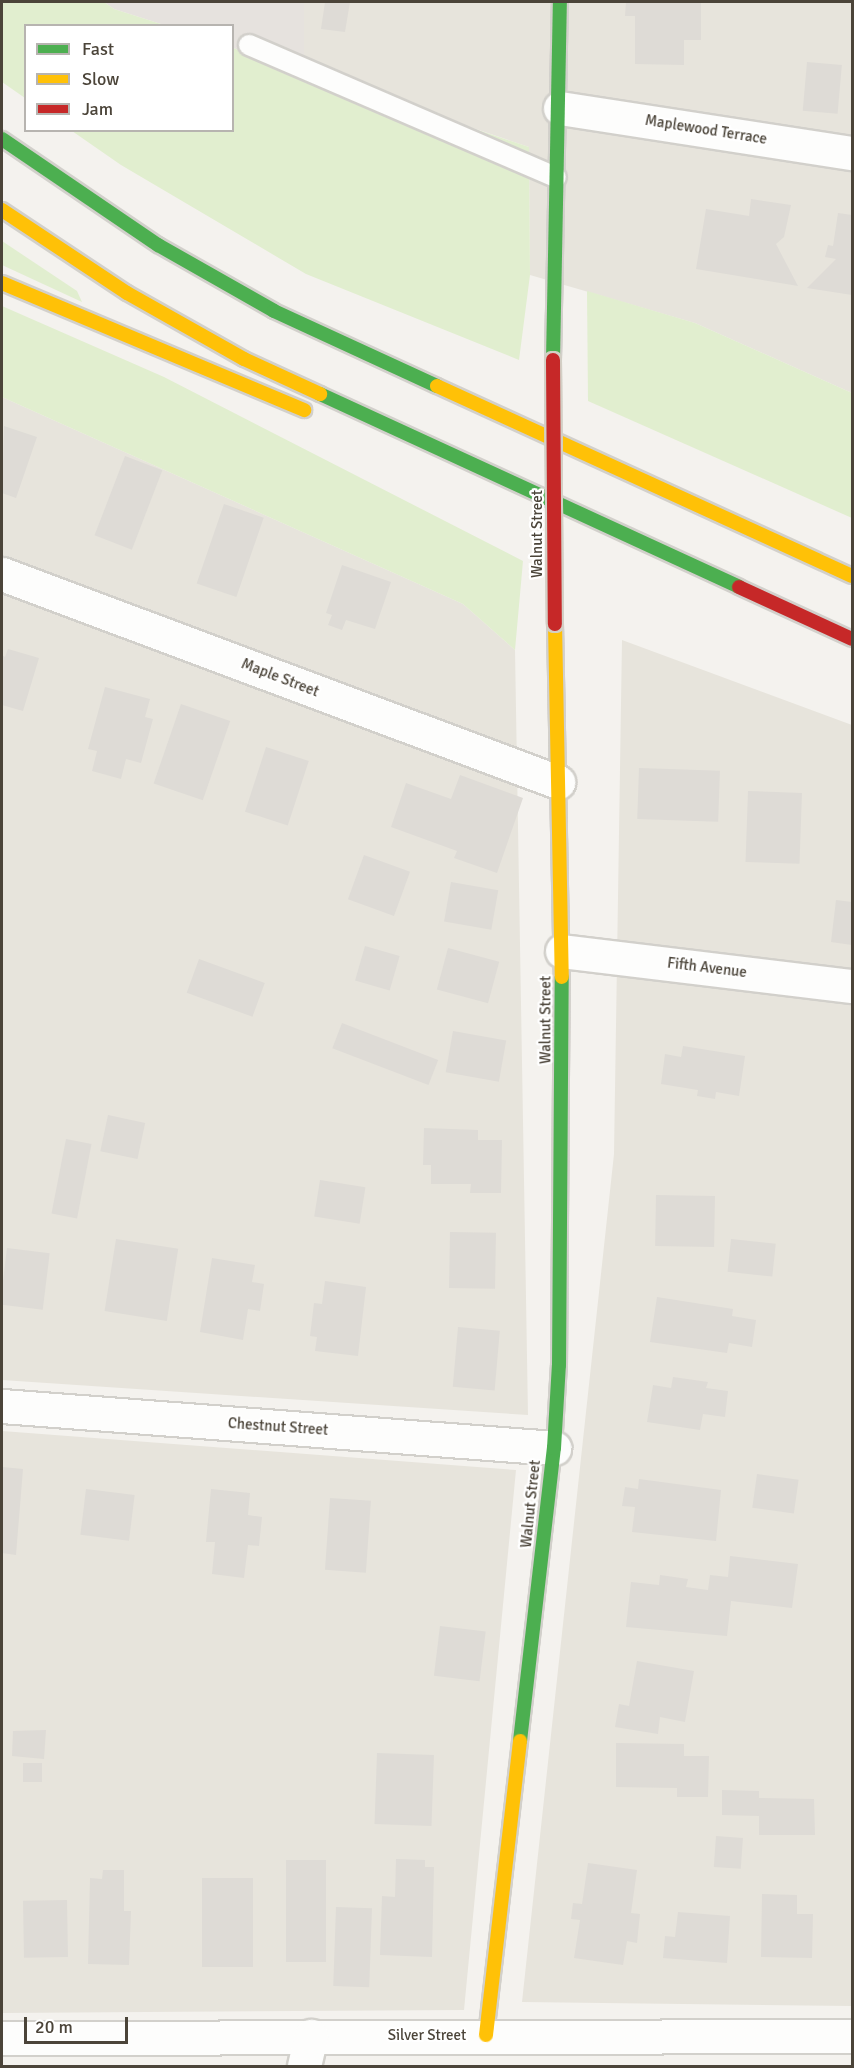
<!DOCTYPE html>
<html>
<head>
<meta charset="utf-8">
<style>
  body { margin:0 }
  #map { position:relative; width:854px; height:2068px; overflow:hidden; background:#f4f2ee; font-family:Signika,sans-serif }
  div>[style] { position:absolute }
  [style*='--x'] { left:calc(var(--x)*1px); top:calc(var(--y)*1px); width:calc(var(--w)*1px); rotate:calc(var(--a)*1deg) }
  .residential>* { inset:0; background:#e7e4dc }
  .industrial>* { inset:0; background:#e6e2de }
  .green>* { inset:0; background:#e1eecf }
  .building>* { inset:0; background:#dedbd6; transform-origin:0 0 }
  .roads { filter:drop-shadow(2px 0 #d2d0cb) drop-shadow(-2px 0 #d2d0cb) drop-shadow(0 2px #d2d0cb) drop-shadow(0 -2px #d2d0cb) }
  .lane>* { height:20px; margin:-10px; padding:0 10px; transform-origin:10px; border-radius:10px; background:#fdfdfc }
  .street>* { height:33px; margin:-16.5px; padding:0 16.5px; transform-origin:16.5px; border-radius:16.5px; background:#fdfdfc }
  .fast>* { height:14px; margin:-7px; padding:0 7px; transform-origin:7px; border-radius:7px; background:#4caf50 }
  .slow>* { height:14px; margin:-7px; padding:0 7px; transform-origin:7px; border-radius:7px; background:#ffc107 }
  .jam>* { height:14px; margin:-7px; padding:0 7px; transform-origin:7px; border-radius:7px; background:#c62828 }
  .bridges { filter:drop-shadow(2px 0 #d3cfc5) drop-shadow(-2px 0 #d3cfc5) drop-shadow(0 2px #d3cfc5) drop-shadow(0 -2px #d3cfc5) }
  .jam-bridge>* { height:14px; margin:-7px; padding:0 7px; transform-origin:7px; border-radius:7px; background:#c62828 }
  span { translate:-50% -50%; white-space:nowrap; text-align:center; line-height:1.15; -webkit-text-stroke:4.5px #fff; paint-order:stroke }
  .street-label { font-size:15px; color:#4b4439 }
  .frame { position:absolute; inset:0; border:3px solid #4b4439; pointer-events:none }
  .legend { position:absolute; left:24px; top:24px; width:210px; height:108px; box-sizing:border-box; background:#fff; border:2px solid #b7b4b0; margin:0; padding:8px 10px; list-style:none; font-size:18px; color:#4b4439 }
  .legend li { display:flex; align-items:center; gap:12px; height:30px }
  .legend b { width:30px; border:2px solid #b7b4b0 }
  .scale { position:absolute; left:24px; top:2017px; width:104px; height:27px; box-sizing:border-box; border:3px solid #4b4439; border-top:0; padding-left:8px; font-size:18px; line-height:21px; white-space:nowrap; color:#4b4439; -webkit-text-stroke:4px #fff; paint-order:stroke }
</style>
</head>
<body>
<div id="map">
  <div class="residential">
    <i style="clip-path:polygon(304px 2px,852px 2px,852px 393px,695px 323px,530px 275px,529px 147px,304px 71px)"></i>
    <i style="clip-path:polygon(2px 397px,463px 604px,515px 650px,528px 1415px,2px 1380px)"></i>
    <i style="clip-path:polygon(622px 640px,852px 725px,852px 2006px,522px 2002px,614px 1154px)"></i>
    <i style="clip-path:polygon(2px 1431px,516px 1470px,464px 2010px,2px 2013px)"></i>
  </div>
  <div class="industrial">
    <i style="clip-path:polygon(104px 2px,304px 2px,304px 71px,233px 48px,232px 26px,164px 25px,114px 9px)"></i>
  </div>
  <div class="green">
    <i style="clip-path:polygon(2px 2px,104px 2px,114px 9px,164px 25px,26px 26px,25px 98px,2px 82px)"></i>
    <i style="clip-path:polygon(233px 48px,529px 147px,530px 275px,519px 360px,306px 274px,121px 165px,72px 131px,232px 130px)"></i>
    <i style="clip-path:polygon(2px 241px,77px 291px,82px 302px,2px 265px)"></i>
    <i style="clip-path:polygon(587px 291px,695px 323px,852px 393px,852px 518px,588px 401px)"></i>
    <i style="clip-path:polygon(2px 306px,164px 377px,523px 561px,515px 650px,463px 604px,2px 397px)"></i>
  </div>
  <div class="building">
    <i style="clip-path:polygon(325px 2px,350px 2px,345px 32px,321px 29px)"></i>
    <i style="clip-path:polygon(626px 2px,701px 2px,701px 40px,684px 40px,684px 65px,635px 64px,635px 16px,625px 16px)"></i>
    <i style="left:807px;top:62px;width:35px;height:49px;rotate:5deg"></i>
    <i style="clip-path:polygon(751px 199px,791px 205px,784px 237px,776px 244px,798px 286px,696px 269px,706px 209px,749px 216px)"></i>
    <i style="clip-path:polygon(838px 213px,852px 215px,852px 295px,807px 288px,836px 259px,825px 257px,828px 245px,833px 246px)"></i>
    <i style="clip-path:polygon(4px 426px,37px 437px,16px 498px,2px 493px)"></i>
    <i style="left:125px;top:456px;width:40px;height:85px;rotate:21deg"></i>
    <i style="left:224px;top:504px;width:42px;height:84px;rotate:19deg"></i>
    <i style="clip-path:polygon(342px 565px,391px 582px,375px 629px,346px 620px,342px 630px,328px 625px,332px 615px,326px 613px)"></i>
    <i style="clip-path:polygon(8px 649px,39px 658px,23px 711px,2px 705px,2px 655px,5px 657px)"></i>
    <i style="clip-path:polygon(105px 687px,150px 699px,145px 717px,153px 719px,141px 763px,126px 759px,121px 779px,92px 771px,97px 751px,88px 749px)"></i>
    <i style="left:181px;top:704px;width:52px;height:84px;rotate:19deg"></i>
    <i style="left:266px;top:747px;width:45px;height:68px;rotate:18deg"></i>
    <i style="left:639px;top:768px;width:81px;height:51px;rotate:2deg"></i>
    <i style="clip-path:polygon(460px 775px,523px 798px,497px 873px,454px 858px,457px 851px,391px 827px,406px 783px,451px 799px)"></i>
    <i style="left:748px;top:791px;width:54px;height:71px;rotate:2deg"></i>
    <i style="left:364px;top:855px;width:49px;height:47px;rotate:20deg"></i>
    <i style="left:451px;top:882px;width:48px;height:40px;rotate:10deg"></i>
    <i style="clip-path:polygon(836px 900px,852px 902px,852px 945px,831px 942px)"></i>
    <i style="left:365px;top:946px;width:36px;height:36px;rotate:16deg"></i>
    <i style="left:448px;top:948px;width:53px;height:43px;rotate:15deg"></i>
    <i style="left:199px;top:959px;width:70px;height:36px;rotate:20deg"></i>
    <i style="left:342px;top:1023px;width:103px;height:27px;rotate:21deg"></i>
    <i style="left:453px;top:1031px;width:54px;height:42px;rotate:10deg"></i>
    <i style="clip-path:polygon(683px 1046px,745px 1056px,739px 1096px,716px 1092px,715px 1099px,697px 1096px,698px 1090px,661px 1084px,665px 1054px,681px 1057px)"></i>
    <i style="left:108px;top:1115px;width:38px;height:37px;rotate:12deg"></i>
    <i style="clip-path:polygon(424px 1128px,478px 1130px,478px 1140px,502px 1140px,501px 1193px,470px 1193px,471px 1184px,431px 1184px,431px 1165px,423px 1165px)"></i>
    <i style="left:66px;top:1139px;width:26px;height:76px;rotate:11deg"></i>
    <i style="left:320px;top:1180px;width:46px;height:37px;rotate:9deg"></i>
    <i style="left:656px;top:1195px;width:59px;height:51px;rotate:1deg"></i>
    <i style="left:450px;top:1232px;width:46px;height:56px;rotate:1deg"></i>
    <i style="left:116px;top:1239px;width:63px;height:73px;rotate:9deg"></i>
    <i style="left:731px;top:1239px;width:45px;height:33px;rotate:6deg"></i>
    <i style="left:7px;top:1248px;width:43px;height:57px;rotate:7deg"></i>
    <i style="clip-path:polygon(212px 1258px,255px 1265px,252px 1282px,264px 1284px,260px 1311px,248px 1309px,243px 1340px,200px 1332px)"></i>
    <i style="clip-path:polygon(325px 1281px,366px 1287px,358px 1356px,315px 1351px,317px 1337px,310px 1336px,314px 1303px,322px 1304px)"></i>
    <i style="clip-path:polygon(657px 1297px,733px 1309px,732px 1316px,756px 1320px,752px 1347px,729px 1343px,727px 1353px,650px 1342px)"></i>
    <i style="left:458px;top:1327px;width:42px;height:60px;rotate:5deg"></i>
    <i style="clip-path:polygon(673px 1377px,708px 1382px,706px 1388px,728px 1391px,725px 1417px,703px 1414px,700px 1430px,647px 1422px,653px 1385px,671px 1388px)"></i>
    <i style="clip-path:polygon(2px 1467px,23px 1469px,16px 1555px,2px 1553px)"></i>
    <i style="left:757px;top:1474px;width:42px;height:34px;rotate:8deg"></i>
    <i style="clip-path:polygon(639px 1479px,721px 1490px,716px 1541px,632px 1532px,635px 1507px,622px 1506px,625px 1487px,638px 1489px)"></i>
    <i style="left:86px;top:1489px;width:49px;height:46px;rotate:7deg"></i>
    <i style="clip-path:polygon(211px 1489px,250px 1493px,248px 1515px,262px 1517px,259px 1546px,248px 1545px,244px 1578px,212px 1574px,215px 1542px,206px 1542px)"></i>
    <i style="left:330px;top:1498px;width:41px;height:72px;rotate:4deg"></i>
    <i style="clip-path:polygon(730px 1556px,798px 1564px,792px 1608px,731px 1601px,727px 1636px,626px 1627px,631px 1582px,659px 1585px,660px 1575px,688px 1579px,686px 1587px,708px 1590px,710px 1575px,728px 1577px)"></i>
    <i style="left:440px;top:1626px;width:46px;height:50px;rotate:7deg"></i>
    <i style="clip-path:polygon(637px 1661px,694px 1671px,685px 1722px,660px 1717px,658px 1734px,615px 1727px,619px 1704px,629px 1706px)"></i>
    <i style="clip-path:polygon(46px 1730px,44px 1759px,12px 1756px,13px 1731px)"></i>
    <i style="clip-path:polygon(616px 1743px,684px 1744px,684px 1756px,709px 1756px,708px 1797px,677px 1797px,677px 1788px,616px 1787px)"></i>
    <i style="left:377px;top:1753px;width:57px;height:71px;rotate:2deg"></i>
    <i style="left:23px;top:1763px;width:19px;height:19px"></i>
    <i style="clip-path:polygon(722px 1790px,759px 1791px,759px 1798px,814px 1799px,815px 1835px,759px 1835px,759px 1816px,722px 1815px)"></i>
    <i style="left:716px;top:1836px;width:27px;height:31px;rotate:4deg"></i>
    <i style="clip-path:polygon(396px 1859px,425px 1860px,425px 1867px,434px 1867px,432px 1957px,380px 1955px,382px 1896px,395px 1897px)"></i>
    <i style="left:286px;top:1860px;width:40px;height:102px"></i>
    <i style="clip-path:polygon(588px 1863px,637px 1870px,631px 1913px,640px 1914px,637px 1943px,627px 1941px,623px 1965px,574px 1958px,580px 1920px,571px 1919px,573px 1903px,582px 1904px)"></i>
    <i style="clip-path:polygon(103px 1870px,124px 1870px,124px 1911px,131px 1911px,129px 1965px,88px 1964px,90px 1878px,102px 1879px)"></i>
    <i style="left:202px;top:1878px;width:51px;height:89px"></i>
    <i style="clip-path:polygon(762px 1894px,797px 1895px,797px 1914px,813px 1914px,812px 1958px,761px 1957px)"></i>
    <i style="left:67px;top:1900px;width:57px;height:44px;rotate:89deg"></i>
    <i style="left:336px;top:1907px;width:36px;height:79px;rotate:2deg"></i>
    <i style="clip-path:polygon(678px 1912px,730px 1916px,727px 1963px,663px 1958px,665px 1936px,675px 1937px)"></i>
  </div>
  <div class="roads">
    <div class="lane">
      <i style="--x:249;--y:45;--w:334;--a:23.3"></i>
    </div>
    <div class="street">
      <i style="--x:560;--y:108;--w:295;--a:8.8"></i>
      <i style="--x:2;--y:574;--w:594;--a:20.51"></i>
      <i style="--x:562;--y:951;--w:292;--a:6.9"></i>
      <i style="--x:2;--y:1406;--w:554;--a:4.35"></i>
      <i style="--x:2;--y:2038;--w:850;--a:-0.13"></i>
      <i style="--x:304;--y:2066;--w:31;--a:-77"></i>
    </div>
    <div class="fast">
      <i style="--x:2;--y:139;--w:189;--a:34.2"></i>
      <i style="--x:158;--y:245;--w:133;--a:29.6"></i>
      <i style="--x:274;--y:311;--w:179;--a:24.7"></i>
      <i style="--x:553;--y:360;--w:358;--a:-88.9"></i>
      <i style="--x:320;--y:394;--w:461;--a:24.7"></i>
      <i style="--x:520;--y:1741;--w:295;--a:-83.4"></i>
      <i style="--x:554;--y:1448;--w:83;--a:-86.6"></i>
      <i style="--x:559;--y:1365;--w:388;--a:-89.6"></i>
    </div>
    <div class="slow">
      <i style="--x:2;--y:210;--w:150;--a:33.6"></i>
      <i style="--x:127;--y:293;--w:134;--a:29.4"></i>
      <i style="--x:244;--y:359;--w:84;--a:24.7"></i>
      <i style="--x:2;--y:283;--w:328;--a:22.8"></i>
      <i style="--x:437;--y:386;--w:456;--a:24.6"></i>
      <i style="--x:555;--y:624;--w:353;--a:88.9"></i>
      <i style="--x:486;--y:2035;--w:296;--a:-83.4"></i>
    </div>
    <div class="jam">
      <i style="--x:739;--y:587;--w:124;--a:24.7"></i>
    </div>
  </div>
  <div class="bridges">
    <div class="jam-bridge">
      <i style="--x:553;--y:360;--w:264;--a:89.6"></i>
    </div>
  </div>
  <div class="street-label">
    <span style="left:706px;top:130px;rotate:9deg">Maplewood Terrace</span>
    <span style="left:538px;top:534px;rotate:-90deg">Walnut Street</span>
    <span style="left:280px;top:678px;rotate:21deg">Maple Street</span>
    <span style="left:707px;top:968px;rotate:7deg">Fifth Avenue</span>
    <span style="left:546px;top:1020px;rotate:-90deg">Walnut Street</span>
    <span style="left:278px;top:1427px;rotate:4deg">Chestnut Street</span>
    <span style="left:531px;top:1504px;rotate:-84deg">Walnut Street</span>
    <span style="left:427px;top:2036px">Silver Street</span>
  </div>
  <div class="frame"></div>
  <ul class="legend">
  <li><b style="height:8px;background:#4caf50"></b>Fast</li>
  <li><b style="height:8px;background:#ffc107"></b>Slow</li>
  <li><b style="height:8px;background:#c62828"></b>Jam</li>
  </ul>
  <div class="scale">20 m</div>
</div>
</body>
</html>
